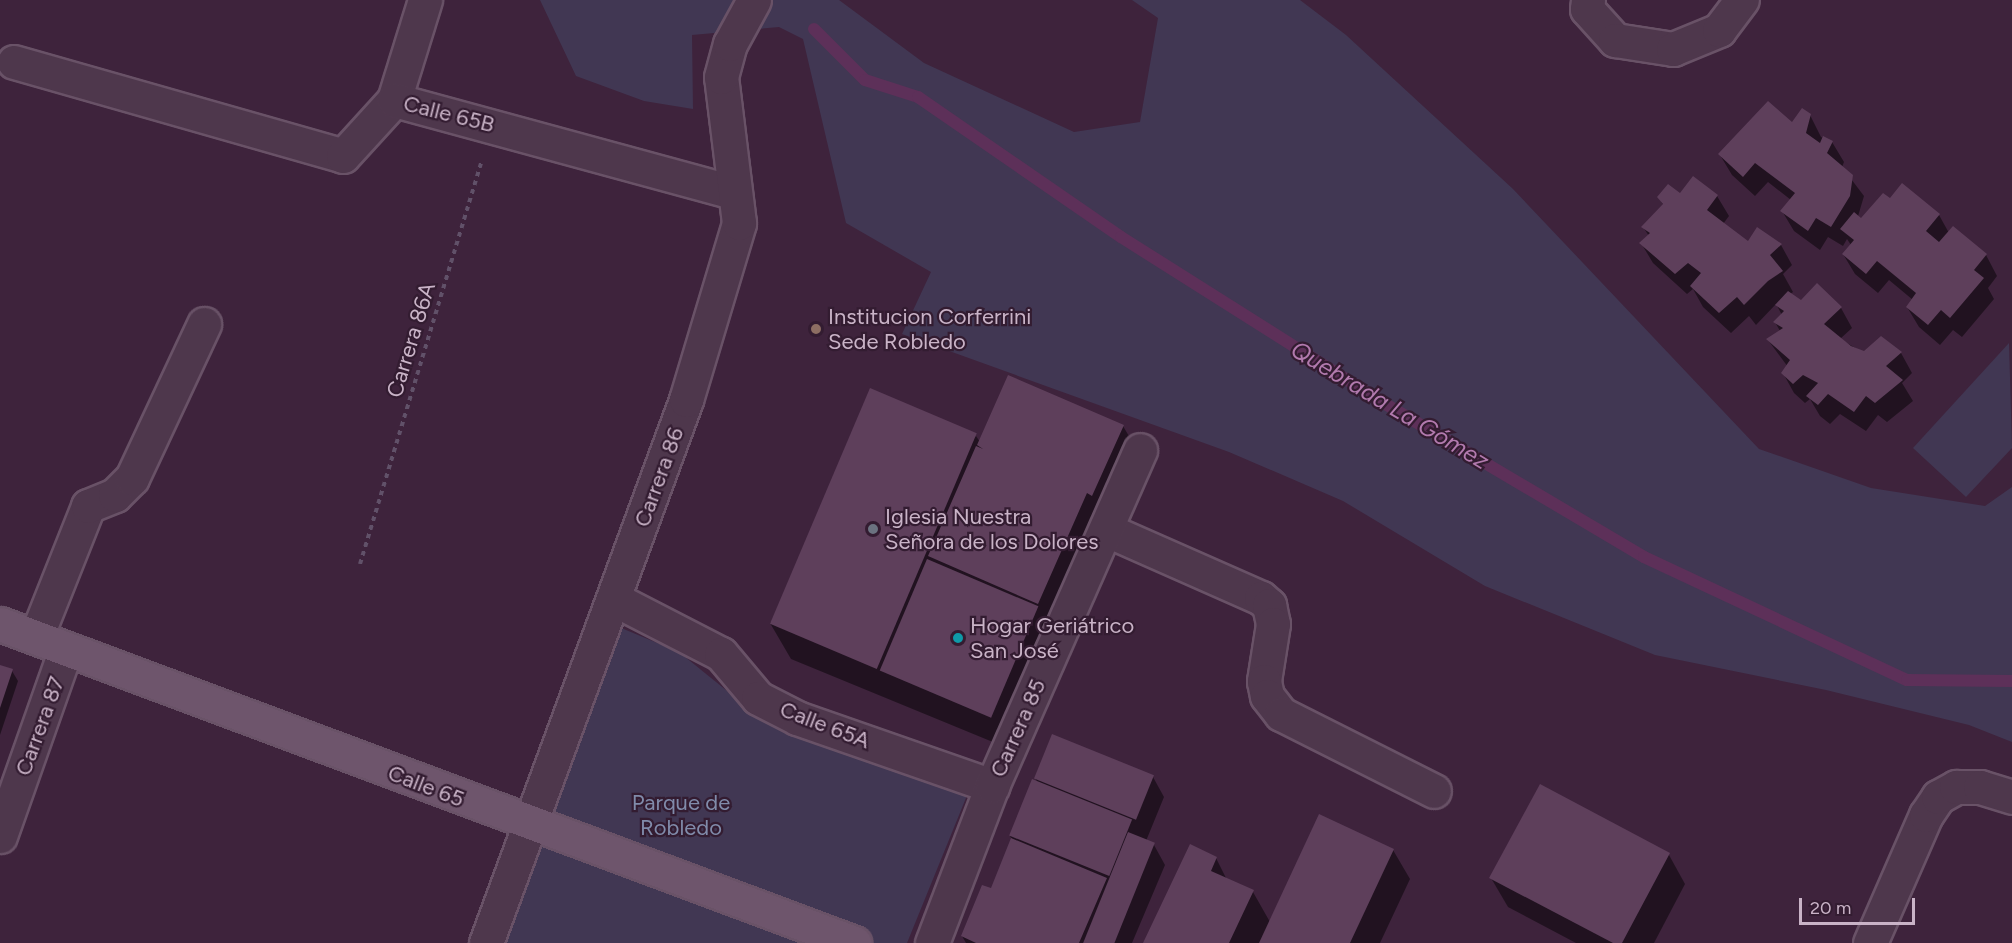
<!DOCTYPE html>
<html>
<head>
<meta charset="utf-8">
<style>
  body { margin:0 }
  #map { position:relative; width:2012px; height:943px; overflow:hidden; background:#3e233c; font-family:Figtree,sans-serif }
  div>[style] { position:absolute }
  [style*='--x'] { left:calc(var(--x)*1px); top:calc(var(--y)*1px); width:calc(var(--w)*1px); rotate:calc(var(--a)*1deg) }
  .green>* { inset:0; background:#413753 }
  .shadow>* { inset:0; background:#0007 }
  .stream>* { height:12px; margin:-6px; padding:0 6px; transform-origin:6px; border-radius:6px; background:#5d3059 }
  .building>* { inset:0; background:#5e3f5b; transform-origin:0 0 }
  .path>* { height:4px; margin-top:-2px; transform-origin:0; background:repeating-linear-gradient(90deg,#615169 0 4.5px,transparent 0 9px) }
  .roads { filter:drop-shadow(2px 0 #695267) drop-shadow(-2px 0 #695267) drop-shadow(0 2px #695267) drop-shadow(0 -2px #695267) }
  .minor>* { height:33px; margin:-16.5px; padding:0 16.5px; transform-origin:16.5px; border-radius:16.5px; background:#4e374c }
  .major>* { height:33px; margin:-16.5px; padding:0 16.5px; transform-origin:16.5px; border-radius:16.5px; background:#6e556c }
  .dots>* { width:16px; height:16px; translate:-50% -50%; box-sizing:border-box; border:3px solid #331c31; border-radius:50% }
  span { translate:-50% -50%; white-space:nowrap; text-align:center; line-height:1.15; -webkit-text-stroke:4.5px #331c31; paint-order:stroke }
  .street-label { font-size:22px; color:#c9b3c7 }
  .poi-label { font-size:22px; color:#c9b3c7 }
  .left { translate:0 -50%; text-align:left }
  .park-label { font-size:22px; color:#808baa }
  .water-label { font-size:24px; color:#b27aae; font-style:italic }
  .scale { position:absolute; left:1799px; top:898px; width:116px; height:27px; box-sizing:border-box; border:3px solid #c9b3c7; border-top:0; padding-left:8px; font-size:18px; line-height:21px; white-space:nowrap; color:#c9b3c7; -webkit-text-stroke:4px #331c31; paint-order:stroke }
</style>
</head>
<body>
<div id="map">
  <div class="green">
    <i style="clip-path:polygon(540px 0,839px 0,924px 63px,1074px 132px,1140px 122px,1158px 18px,1132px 0,1300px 0,1346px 35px,1513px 189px,1759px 449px,1871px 488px,1985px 506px,2012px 487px,2012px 742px,1969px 725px,1826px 690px,1655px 655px,1485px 586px,1343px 501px,1229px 452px,902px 334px,931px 272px,846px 223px,803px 39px,779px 27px,692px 35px,693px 109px,644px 101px,576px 76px)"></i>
    <i style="clip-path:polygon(2009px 343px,2012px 448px,1966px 497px,1913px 448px)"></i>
    <i style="clip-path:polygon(614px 625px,679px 652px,737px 699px,968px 793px,907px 943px,495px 943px)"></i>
  </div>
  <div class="shadow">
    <i style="clip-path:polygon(1810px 115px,1821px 137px,1832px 142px,1844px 162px,1842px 167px,1864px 196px,1856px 223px,1890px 200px,1939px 215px,1949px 233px,1986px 255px,1997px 276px,1988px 288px,1994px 299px,1962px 337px,1953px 330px,1940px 345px,1919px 327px,1907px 307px,1913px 300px,1889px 280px,1878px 293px,1855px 274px,1843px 254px,1851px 245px,1847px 239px,1843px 246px,1828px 237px,1820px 250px,1794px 231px,1782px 211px,1791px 200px,1768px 182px,1755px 196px,1732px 175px,1720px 155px)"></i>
    <i style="clip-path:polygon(1693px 178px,1717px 196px,1729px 216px,1723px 224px,1748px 243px,1757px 229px,1781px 245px,1792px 265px,1783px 274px,1793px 292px,1790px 294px,1801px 302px,1841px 308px,1852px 328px,1840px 339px,1864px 353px,1881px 338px,1901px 353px,1912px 373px,1902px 383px,1913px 401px,1887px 422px,1878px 415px,1866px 431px,1840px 414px,1830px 424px,1820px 416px,1810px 399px,1805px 403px,1794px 393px,1783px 373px,1788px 367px,1768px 340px,1780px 331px,1775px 322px,1782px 315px,1776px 304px,1756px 325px,1749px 316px,1731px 333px,1703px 307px,1693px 289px,1687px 294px,1653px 263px,1641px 243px,1649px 236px,1643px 227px,1664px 206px,1659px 198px,1681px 195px)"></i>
    <i style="clip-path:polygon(1123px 426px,1140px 455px,1005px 747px,791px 659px,770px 623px,976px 436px,980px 442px)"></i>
    <i style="clip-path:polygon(0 666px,12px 671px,18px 681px,0 735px)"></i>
    <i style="clip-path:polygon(1153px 777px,1164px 797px,1146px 841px,1154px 845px,1165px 865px,1132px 943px,966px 943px,962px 936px,991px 890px,1012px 839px,1010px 836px,1038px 783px,1035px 778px)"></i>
    <i style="clip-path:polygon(1393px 850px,1410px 879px,1380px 943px,1145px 943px,1216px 858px,1227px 880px,1253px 892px,1270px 922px)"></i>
    <i style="clip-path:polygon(1669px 855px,1685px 884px,1654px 943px,1576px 943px,1508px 907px,1491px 878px)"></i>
  </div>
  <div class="stream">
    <i style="--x:814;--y:29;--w:72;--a:45"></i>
    <i style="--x:865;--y:80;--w:56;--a:17.8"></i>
    <i style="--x:918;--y:97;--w:247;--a:34.6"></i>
    <i style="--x:1121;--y:237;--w:309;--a:32.3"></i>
    <i style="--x:1382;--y:402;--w:304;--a:30.6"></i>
    <i style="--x:1644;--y:557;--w:290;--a:25.1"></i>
    <i style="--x:1907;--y:680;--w:105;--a:0.5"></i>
  </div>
  <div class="building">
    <i style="clip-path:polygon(1768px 101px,1792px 122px,1802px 108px,1811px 114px,1806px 133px,1820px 143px,1823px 136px,1833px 141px,1827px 153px,1853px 175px,1850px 196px,1831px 227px,1816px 218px,1808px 231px,1780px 211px,1795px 193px,1755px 163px,1743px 177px,1718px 154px)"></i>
    <i style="clip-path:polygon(1693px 176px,1718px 195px,1707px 210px,1748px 241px,1757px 227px,1782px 244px,1770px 255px,1783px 271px,1768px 281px,1744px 305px,1737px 297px,1719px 313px,1690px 286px,1701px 273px,1688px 263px,1675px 274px,1639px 243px,1650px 233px,1641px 227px,1663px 204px,1657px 197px,1668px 184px,1680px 193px)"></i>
    <i style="clip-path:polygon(1902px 183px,1940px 214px,1926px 231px,1939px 242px,1953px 226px,1987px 254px,1974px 270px,1984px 278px,1950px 318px,1941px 310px,1928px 325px,1906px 307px,1916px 293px,1877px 261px,1866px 274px,1842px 254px,1854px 240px,1840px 229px,1854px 212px,1861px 218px,1883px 193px,1890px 198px)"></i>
    <i style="clip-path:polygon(1817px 283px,1842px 307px,1824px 324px,1851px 346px,1864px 351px,1881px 336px,1902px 352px,1886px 366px,1903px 380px,1875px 403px,1866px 396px,1854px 412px,1828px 394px,1818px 405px,1806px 396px,1818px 383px,1803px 375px,1793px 384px,1781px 373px,1790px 360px,1766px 339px,1783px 328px,1773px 322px,1784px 311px,1775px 305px,1788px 291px,1801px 300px)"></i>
    <i style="clip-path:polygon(1008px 375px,1124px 425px,1092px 496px,1087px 493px,1038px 604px,928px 556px,976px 446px,983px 449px,977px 445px)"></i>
    <i style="left:870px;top:388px;width:116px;height:256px;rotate:23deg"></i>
    <i style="left:927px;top:559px;width:121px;height:121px;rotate:23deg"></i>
    <i style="clip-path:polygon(0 665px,13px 669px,0 708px)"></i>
    <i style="left:1052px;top:734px;width:110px;height:48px;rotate:22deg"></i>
    <i style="left:1032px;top:779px;width:108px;height:61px;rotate:22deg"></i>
    <i style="clip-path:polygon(1540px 784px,1670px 853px,1622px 943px,1613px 943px,1489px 878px)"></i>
    <i style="clip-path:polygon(1319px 814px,1394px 849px,1350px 943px,1259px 943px)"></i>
    <i style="left:1128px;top:832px;width:29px;height:121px;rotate:22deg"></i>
    <i style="clip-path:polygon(1011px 838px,1107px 878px,1079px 943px,976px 943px,961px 936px,982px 885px,991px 888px)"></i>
    <i style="clip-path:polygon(1190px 844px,1217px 857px,1211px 871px,1254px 890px,1229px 943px,1143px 943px)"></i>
  </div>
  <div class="path">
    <i style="--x:360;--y:564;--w:422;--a:-73.2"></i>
  </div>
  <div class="roads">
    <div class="minor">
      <i style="--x:1588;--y:0;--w:9;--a:96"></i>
      <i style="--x:1587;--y:9;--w:42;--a:47.9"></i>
      <i style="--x:1615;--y:40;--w:59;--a:8.8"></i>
      <i style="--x:1673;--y:49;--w:50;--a:-22.4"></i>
      <i style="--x:1719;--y:30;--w:38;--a:-53"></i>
      <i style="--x:14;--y:62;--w:342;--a:15.9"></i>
      <i style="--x:343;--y:156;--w:76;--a:-47.7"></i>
      <i style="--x:394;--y:100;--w:105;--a:-72.8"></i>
      <i style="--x:394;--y:100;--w:351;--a:15.2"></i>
      <i style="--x:1107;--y:530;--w:168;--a:23.8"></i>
      <i style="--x:1261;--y:598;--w:11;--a:41"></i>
      <i style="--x:1269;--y:605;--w:19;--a:78"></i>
      <i style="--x:1273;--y:624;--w:58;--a:99"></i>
      <i style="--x:1264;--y:681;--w:15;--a:79"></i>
      <i style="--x:1267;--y:696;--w:23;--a:52"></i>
      <i style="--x:1281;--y:714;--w:171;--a:26.7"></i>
      <i style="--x:614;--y:599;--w:120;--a:27.2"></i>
      <i style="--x:721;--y:654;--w:57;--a:49.9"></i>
      <i style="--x:758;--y:698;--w:44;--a:27.1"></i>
      <i style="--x:797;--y:718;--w:207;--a:19.2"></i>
      <i style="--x:36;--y:637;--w:141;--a:-68.3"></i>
      <i style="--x:88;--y:506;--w:29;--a:-22"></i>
      <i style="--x:115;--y:495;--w:24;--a:-45"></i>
      <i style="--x:132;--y:478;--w:170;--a:-64.9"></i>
      <i style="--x:0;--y:836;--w:198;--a:-70.6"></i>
      <i style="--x:486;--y:943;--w:579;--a:-69.78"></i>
      <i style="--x:686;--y:400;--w:185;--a:-73.3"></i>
      <i style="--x:739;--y:223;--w:147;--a:-97"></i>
      <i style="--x:721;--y:77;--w:34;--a:-75"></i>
      <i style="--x:730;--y:44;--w:50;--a:-61.4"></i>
      <i style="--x:932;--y:943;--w:168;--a:-69.1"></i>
      <i style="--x:992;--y:786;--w:367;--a:-66.2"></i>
      <i style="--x:1870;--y:943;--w:140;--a:-66.4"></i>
      <i style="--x:1926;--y:815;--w:22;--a:-56"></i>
      <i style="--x:1938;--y:797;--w:21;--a:-29"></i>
      <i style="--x:1956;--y:787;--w:24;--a:0"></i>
      <i style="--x:1980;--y:787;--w:34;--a:17"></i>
    </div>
    <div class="major">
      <i style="--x:0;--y:624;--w:912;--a:20.48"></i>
    </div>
  </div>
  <div class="dots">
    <i style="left:816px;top:329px;background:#8d6e63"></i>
    <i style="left:873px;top:529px;background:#6b7280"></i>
    <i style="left:958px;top:638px;background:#0f9aa8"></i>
  </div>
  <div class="street-label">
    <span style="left:449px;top:114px;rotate:14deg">Calle 65B</span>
    <span style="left:411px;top:340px;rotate:-73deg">Carrera 86A</span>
    <span style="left:659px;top:477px;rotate:-70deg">Carrera 86</span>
    <span style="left:825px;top:725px;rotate:21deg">Calle 65A</span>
    <span style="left:40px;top:726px;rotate:-70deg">Carrera 87</span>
    <span style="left:1018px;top:728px;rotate:-66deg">Carrera 85</span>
    <span style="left:426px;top:786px;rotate:21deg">Calle 65</span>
  </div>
  <div class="poi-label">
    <span class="left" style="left:828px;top:329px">Institucion Corferrini<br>Sede Robledo</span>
    <span class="left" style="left:885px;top:529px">Iglesia Nuestra<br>Señora de los Dolores</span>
    <span class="left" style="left:970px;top:638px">Hogar Geriátrico<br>San José</span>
  </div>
  <div class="park-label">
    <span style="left:681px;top:815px">Parque de<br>Robledo</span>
  </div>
  <div class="water-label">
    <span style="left:1390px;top:405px;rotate:31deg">Quebrada La Gómez</span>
  </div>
  <div class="scale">20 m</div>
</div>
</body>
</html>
